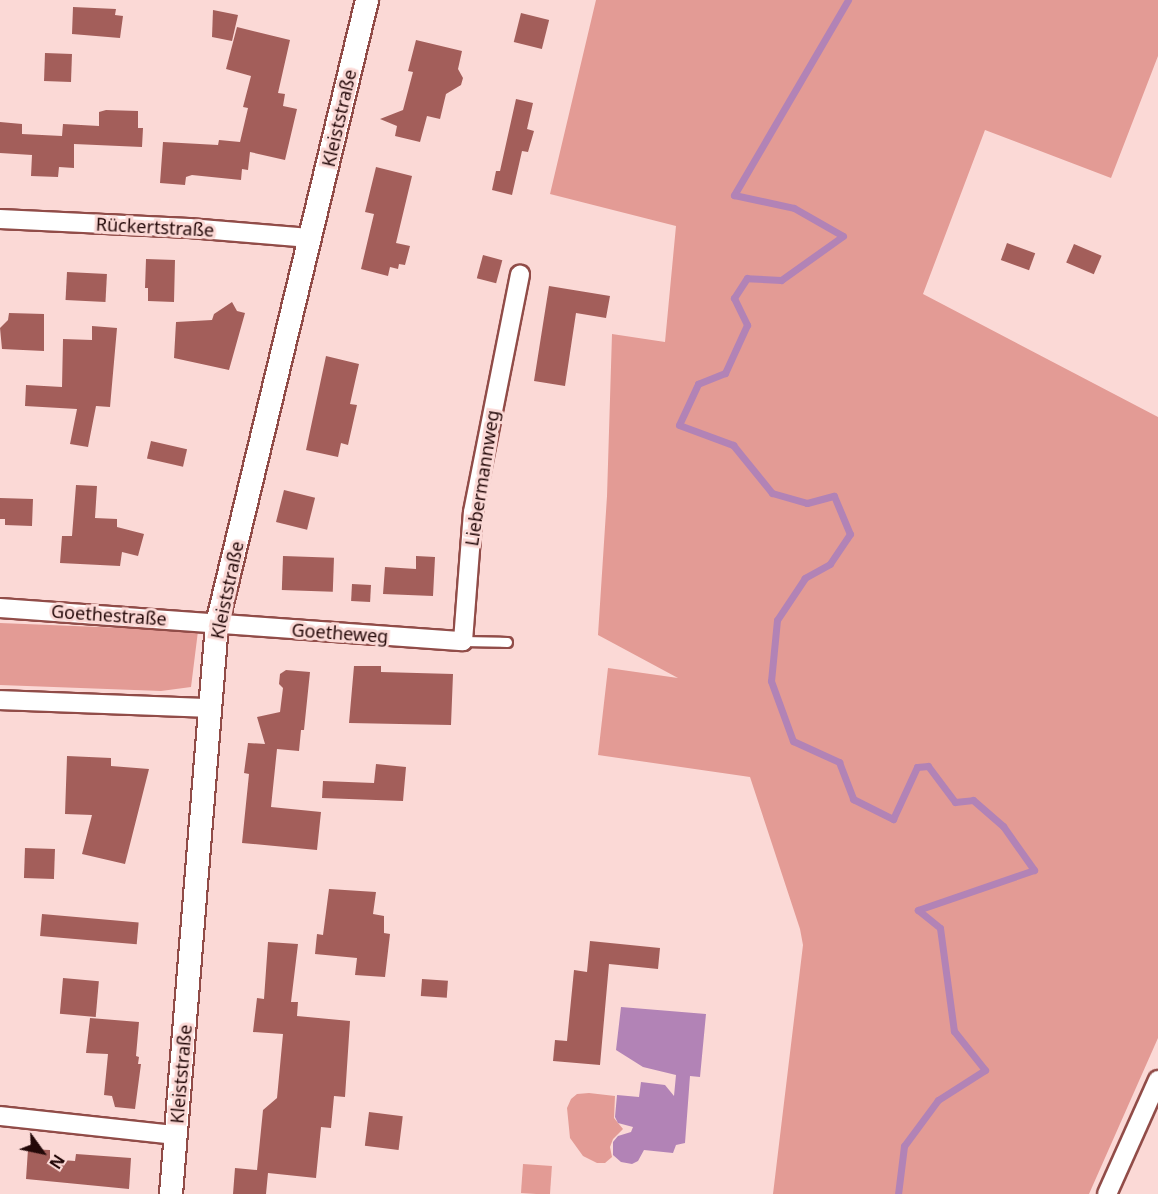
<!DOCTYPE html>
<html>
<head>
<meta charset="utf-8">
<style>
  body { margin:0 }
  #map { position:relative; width:1158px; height:1194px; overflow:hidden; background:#fbd9d6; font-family:"Noto Sans",sans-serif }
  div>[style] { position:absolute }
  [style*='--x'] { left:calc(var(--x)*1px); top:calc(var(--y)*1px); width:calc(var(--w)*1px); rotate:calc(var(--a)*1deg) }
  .green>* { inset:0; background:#e39b95; transform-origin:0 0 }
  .water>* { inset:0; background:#b283b6 }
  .stream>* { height:7px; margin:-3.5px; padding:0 3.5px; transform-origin:3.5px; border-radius:3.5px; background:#b283b6 }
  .building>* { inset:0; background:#a35e5a; transform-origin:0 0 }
  .roads { filter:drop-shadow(2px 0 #914c48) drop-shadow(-2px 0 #914c48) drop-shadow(0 2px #914c48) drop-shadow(0 -2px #914c48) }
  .service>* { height:9px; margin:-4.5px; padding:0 4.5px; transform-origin:4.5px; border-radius:4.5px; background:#fff }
  .minor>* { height:18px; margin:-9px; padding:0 9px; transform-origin:9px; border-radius:9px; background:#fff }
  .tertiary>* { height:22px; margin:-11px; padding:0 11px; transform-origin:11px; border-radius:11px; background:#fff }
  span { translate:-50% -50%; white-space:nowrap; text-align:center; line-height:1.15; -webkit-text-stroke:6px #fbd9d6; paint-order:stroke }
  .street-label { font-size:18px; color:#230808 }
  .north { position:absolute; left:12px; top:1122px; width:60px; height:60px; -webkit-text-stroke:4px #fbd9d6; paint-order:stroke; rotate:123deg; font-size:16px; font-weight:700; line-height:24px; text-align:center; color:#230808 }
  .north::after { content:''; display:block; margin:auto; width:21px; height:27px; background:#230808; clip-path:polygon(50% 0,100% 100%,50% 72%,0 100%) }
</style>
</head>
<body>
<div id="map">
  <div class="green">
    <i style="clip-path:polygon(596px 0,1158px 0,1158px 56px,1111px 178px,985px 130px,923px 294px,1158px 417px,1158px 1038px,1089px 1194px,773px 1194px,803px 945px,800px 929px,750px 777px,598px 755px,608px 668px,678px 678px,598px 635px,607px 496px,612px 334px,665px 342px,676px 226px,550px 194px)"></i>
    <i style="clip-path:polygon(0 623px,198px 631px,191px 687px,161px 691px,0 685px)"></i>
    <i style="clip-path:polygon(589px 1093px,615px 1096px,614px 1118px,623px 1129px,613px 1139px,610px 1147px,612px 1157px,605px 1163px,597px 1163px,583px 1156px,570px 1138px,567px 1108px,571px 1099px,577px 1094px)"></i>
    <i style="left:523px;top:1164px;width:29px;height:29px;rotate:4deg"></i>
  </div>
  <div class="water">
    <i style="clip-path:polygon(621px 1007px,706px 1014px,700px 1077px,690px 1076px,685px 1143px,676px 1145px,673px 1153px,644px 1150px,638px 1161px,632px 1164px,621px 1162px,613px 1155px,613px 1142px,618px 1136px,631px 1132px,633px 1127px,618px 1123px,615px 1117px,617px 1095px,639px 1097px,641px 1082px,665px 1085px,674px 1096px,676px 1075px,643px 1067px,616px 1050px)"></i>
  </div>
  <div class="stream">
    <i style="--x:848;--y:0;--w:226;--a:120.3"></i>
    <i style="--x:734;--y:195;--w:61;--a:12.2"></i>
    <i style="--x:794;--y:208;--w:56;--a:29.7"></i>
    <i style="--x:843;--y:236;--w:76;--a:144.6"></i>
    <i style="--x:781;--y:280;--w:34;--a:-177"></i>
    <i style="--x:747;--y:278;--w:24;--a:123"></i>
    <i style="--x:734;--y:298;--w:30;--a:64"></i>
    <i style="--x:747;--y:325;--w:53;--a:114.6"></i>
    <i style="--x:725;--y:373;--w:29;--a:158"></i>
    <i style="--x:698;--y:384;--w:45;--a:114.9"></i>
    <i style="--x:679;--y:425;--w:58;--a:20.3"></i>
    <i style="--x:733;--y:445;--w:62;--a:50.9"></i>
    <i style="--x:772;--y:493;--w:36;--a:16"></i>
    <i style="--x:807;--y:503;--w:28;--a:-15"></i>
    <i style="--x:834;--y:496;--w:41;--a:67.2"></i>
    <i style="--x:850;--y:534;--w:36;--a:124"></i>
    <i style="--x:830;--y:564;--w:29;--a:151"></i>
    <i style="--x:805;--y:578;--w:50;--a:123.7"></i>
    <i style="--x:777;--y:620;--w:61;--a:95.6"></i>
    <i style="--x:771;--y:681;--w:64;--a:69.9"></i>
    <i style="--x:793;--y:741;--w:51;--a:24.5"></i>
    <i style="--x:839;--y:762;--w:40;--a:69"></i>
    <i style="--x:853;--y:799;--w:45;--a:26.6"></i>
    <i style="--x:893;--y:819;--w:57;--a:-65.2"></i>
    <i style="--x:917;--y:767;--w:11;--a:-5"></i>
    <i style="--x:928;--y:766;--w:45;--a:53.1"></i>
    <i style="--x:955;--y:802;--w:18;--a:-6"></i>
    <i style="--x:973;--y:800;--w:40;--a:41"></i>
    <i style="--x:1003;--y:826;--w:54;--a:54.8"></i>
    <i style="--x:1034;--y:870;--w:123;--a:161"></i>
    <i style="--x:918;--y:910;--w:28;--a:39"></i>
    <i style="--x:940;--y:928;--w:104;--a:82.3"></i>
    <i style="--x:954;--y:1031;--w:50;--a:51.5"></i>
    <i style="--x:985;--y:1070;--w:56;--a:147.4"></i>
    <i style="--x:938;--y:1100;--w:57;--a:126.5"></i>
    <i style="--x:904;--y:1146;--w:48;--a:97.1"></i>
  </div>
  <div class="building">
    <i style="clip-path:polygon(73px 7px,116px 9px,115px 15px,123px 16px,120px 38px,72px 34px)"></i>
    <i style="clip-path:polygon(213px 10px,238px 15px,232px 41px,212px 37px)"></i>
    <i style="left:521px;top:13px;width:29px;height:30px;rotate:14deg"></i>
    <i style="clip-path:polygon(237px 27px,290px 40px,278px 93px,285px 94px,283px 106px,297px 109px,285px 160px,250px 152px,248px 170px,242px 169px,241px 180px,192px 175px,186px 177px,185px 185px,160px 183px,163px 142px,218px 145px,219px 140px,240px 142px,248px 108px,243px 107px,251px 76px,226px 69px)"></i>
    <i style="clip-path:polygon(416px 40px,462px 51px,458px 69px,463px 78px,461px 85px,446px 94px,440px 119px,427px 116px,420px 142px,395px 136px,397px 126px,380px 119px,403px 110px,413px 72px,408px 71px)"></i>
    <i style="left:45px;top:53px;width:27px;height:28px;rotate:2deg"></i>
    <i style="clip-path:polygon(516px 99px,533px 103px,527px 129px,534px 131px,528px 152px,522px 151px,512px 195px,492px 190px,496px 171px,500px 171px)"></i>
    <i style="clip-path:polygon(106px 110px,138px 111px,138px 128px,143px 128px,142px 147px,74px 144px,74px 168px,59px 167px,58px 177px,31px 176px,32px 155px,0 153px,0 122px,22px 124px,22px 134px,62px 136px,63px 124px,99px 126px,99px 112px)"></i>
    <i style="clip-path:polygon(376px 167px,412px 176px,396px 243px,410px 246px,405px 265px,399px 264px,398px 269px,390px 267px,388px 276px,361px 269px,374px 214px,365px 212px)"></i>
    <i style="left:1007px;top:243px;width:30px;height:18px;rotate:20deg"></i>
    <i style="left:1074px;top:244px;width:30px;height:20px;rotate:23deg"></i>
    <i style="left:483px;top:255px;width:20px;height:24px;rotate:15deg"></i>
    <i style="clip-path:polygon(146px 259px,175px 260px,174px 302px,148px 301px,148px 288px,145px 288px)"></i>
    <i style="left:67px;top:272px;width:40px;height:28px;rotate:3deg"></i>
    <i style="clip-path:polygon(549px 286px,610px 296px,606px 318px,576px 313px,565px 386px,534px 381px)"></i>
    <i style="clip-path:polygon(232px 302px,237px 311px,245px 313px,229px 370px,174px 358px,176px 322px,212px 320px,214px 314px)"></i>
    <i style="clip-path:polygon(9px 313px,44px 314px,44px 351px,2px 349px,0 328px,8px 320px)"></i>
    <i style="clip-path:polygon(92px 326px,117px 328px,110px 407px,96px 406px,88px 447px,70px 444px,77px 409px,25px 406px,26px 385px,62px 387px,63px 339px,92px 340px)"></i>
    <i style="clip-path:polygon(326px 356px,359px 364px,350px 404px,357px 405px,348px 445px,341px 443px,338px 457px,306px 450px)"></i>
    <i style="left:151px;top:441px;width:37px;height:18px;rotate:13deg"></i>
    <i style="clip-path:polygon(76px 485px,97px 486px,95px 518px,117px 519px,117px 527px,144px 534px,138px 556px,122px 552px,120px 566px,60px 563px,62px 536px,72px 536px)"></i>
    <i style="left:284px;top:490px;width:32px;height:33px;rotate:14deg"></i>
    <i style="clip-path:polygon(0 498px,33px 499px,32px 526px,5px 525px,5px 519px,0 519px)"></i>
    <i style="left:283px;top:556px;width:51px;height:34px;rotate:2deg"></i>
    <i style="clip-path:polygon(416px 556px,435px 557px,433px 596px,383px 594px,385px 567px,416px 569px)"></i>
    <i style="left:352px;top:584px;width:19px;height:17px;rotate:3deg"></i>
    <i style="clip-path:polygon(354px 666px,381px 666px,381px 672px,453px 674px,451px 725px,349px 723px)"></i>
    <i style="clip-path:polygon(286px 670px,310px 672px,304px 730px,301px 730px,299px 751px,277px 749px,271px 807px,321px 812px,317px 850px,242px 843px,249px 774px,244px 773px,248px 743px,265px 744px,257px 717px,280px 712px,283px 688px,279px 684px,280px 674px)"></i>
    <i style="clip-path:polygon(67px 756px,111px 758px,111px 766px,149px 769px,125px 864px,82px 854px,92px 815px,65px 814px)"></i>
    <i style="clip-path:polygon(376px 764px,406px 767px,403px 801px,322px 798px,323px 781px,374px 783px)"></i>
    <i style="left:25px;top:848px;width:30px;height:30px;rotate:2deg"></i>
    <i style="clip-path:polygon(329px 889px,376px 892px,373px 914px,384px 916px,384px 933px,390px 934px,385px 977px,355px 975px,357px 958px,315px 954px,317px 934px,323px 935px)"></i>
    <i style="left:42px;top:914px;width:97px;height:22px;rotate:5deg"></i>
    <i style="clip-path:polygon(590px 941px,660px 948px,658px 969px,609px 964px,600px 1065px,553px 1061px,555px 1040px,567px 1041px,574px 970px,587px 972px)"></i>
    <i style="clip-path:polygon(268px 942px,298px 944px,291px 1002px,298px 1002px,297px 1016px,350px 1021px,345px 1097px,334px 1096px,331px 1128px,321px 1127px,316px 1178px,268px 1173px,266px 1194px,233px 1194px,235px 1168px,257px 1170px,263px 1110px,277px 1098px,283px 1034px,253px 1032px,257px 998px,264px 999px)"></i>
    <i style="left:63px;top:978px;width:36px;height:36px;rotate:5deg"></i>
    <i style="left:422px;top:979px;width:26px;height:17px;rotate:4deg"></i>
    <i style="clip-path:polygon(90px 1018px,139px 1022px,136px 1056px,139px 1057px,138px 1064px,141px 1064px,135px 1109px,115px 1107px,112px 1096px,104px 1095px,108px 1054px,86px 1053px)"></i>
    <i style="left:369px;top:1112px;width:34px;height:34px;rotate:7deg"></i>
    <i style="clip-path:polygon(28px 1149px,50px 1150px,50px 1159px,75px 1161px,76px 1154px,131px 1158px,129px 1189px,26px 1179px)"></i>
  </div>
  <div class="roads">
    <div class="service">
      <i style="--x:463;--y:641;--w:44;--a:1.3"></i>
    </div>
    <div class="minor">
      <i style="--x:0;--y:219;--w:189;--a:2.7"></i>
      <i style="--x:189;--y:228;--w:121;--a:4.7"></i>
      <i style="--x:0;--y:608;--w:464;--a:4.1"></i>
      <i style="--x:463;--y:641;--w:129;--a:-85.6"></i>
      <i style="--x:473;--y:512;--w:242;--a:-78.8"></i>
      <i style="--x:0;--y:700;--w:209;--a:2.2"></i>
      <i style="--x:0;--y:1116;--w:177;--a:6.2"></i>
      <i style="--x:1107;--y:1194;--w:125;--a:-65.9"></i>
    </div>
    <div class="tertiary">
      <i style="--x:171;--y:1194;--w:572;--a:-85.39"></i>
      <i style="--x:217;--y:624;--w:642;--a:-76.48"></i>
    </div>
  </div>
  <div class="street-label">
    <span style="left:339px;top:118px;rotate:-77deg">Kleiststraße</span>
    <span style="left:155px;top:227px;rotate:3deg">Rückertstraße</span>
    <span style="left:482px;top:478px;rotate:-81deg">Liebermannweg</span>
    <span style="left:227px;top:590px;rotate:-78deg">Kleiststraße</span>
    <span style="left:109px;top:615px;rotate:4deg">Goethestraße</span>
    <span style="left:340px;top:633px;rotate:4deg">Goetheweg</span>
    <span style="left:181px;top:1074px;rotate:-85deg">Kleiststraße</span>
  </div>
  <div class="north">N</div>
</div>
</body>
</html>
